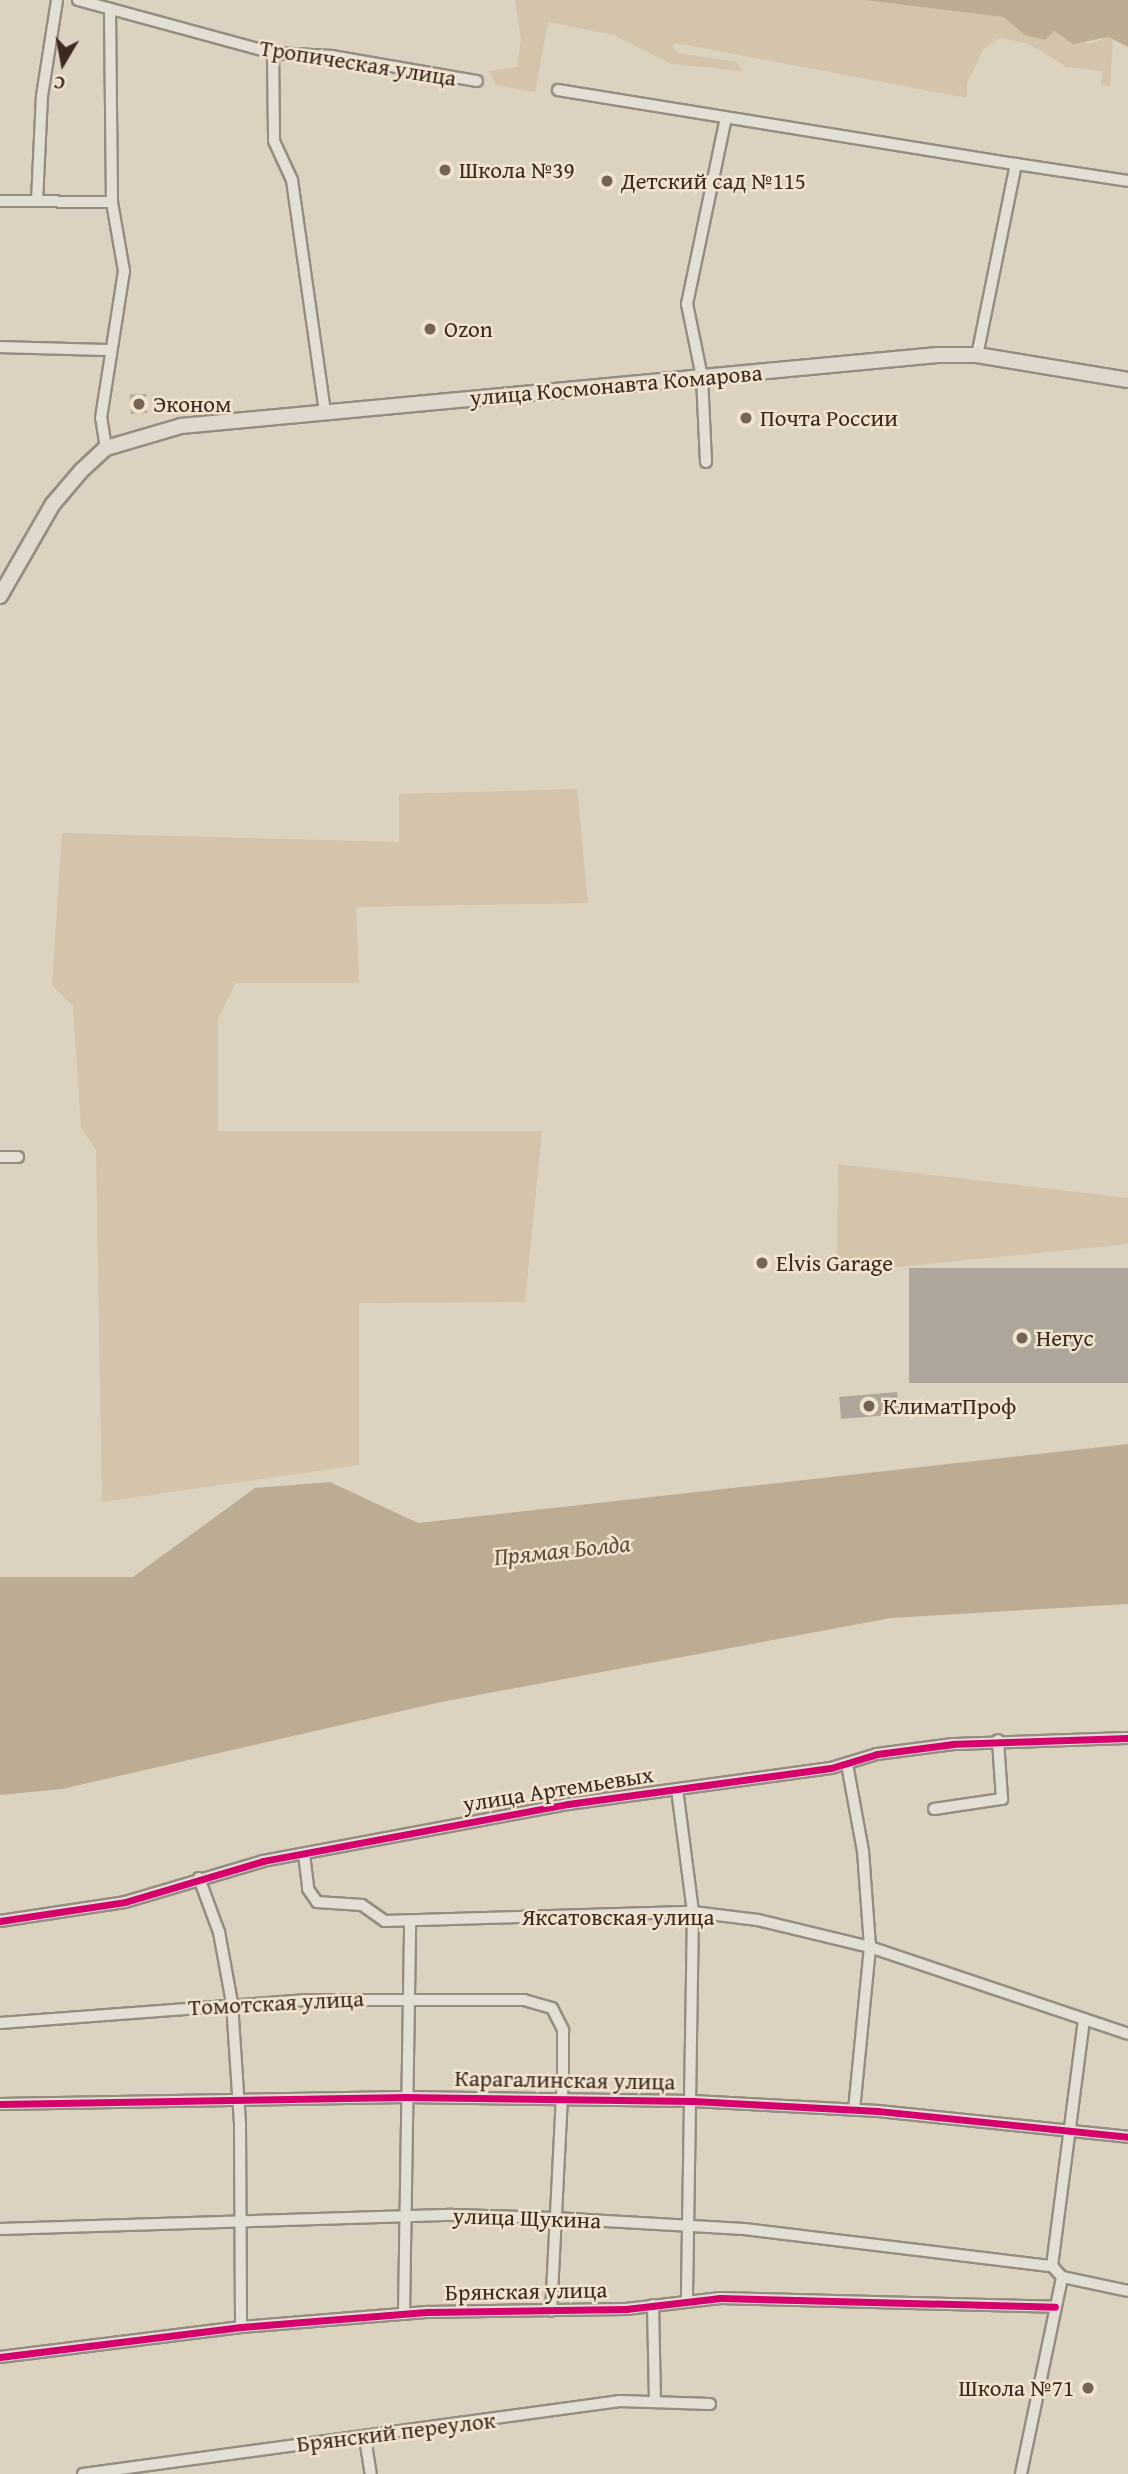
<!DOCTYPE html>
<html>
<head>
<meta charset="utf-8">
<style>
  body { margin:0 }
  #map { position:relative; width:1128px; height:2474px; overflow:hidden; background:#dcd2c0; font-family:"Gentium Book Plus",serif }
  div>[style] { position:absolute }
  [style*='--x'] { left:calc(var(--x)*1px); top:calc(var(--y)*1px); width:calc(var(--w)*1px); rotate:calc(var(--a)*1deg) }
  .green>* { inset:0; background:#d3c4ab }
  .water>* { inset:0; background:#bcac94 }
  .building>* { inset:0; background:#aea69a; transform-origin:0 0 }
  .roads { filter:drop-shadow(2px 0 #968d82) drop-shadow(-2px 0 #968d82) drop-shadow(0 2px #968d82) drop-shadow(0 -2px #968d82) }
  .minor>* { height:10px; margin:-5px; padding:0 5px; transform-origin:5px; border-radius:5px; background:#e4dfd5 }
  .major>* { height:14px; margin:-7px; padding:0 7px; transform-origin:7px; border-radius:7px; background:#dfd9ce }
  .cycleway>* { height:7px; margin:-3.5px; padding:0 3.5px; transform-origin:3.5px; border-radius:3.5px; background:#d6006c }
  .dots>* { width:19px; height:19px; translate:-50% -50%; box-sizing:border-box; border:4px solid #f1e4ce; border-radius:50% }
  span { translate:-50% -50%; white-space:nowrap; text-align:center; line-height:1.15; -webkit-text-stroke:5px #f1e4ce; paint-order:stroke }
  .street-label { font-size:23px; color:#3c2920 }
  .poi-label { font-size:23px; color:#3c2920 }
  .left { translate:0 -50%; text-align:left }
  .right { translate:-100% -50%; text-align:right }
  .water-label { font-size:24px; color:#5e4b3d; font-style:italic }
  .north { position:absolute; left:28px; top:28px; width:70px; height:70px; -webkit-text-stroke:5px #f1e4ce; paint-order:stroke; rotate:190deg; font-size:19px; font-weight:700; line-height:28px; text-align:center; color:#3c2920 }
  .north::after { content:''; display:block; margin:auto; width:24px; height:32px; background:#3c2920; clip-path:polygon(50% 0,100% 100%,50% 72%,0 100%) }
</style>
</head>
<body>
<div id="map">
  <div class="green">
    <i style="clip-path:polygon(515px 0,864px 0,1003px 17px,1025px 35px,1054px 31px,1090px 44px,1108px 37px,1113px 41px,1110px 86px,1101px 85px,1102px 71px,1067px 67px,1029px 44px,1000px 38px,983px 50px,967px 83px,967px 98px,676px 43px,672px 47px,678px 53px,737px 62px,742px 71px,672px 64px,614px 35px,548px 22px,535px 92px,496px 85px,489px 71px,517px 67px,521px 40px)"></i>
    <i style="clip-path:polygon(577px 789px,588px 903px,356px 907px,359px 983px,236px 983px,218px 1019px,218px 1131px,542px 1131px,525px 1302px,359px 1303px,359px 1465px,102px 1502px,96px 1150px,81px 1128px,73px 1006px,52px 985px,62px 833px,399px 842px,399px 794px)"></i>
    <i style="clip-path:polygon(838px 1164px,1128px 1198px,1128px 1244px,837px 1273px)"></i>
  </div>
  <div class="water">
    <i style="clip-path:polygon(864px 0,1128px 0,1128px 47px,1108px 37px,1073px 44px,1054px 31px,1045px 40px,1025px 35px,1003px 17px)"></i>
    <i style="clip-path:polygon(1128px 1444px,1128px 1604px,891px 1618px,441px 1702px,62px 1789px,0 1795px,0 1577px,133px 1577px,255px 1488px,330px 1482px,418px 1523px)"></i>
  </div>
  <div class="building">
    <i style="left:146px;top:394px;width:19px;height:16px;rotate:87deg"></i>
    <i style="left:1128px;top:1268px;width:115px;height:219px;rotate:90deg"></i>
    <i style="left:897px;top:1392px;width:22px;height:58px;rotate:85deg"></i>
  </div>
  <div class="roads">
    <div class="minor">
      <i style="--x:78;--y:0;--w:202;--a:15.2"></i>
      <i style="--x:273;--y:53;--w:59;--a:2.9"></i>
      <i style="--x:332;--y:56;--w:147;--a:9.8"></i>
      <i style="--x:273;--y:53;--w:88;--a:89.3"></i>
      <i style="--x:274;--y:141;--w:43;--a:65.2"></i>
      <i style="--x:292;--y:180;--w:235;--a:81.9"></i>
      <i style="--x:558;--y:90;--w:464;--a:9.2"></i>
      <i style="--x:1016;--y:164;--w:195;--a:101.5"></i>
      <i style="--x:1016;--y:164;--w:113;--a:8.6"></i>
      <i style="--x:0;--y:201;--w:112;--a:0.5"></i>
      <i style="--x:37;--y:201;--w:105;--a:-87.3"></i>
      <i style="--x:42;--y:96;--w:97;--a:-81.1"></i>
      <i style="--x:0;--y:347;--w:110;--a:1.6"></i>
      <i style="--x:106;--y:448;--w:30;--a:-99"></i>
      <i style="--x:101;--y:418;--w:149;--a:-81.1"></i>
      <i style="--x:124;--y:271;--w:70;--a:-99.9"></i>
      <i style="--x:112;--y:202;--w:193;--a:-90.6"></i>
      <i style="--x:706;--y:462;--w:85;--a:-92.7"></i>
      <i style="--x:702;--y:377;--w:75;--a:-101.6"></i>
      <i style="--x:687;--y:304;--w:190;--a:-78.2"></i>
      <i style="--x:0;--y:1157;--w:18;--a:0"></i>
      <i style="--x:847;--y:1764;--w:88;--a:79.6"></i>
      <i style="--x:863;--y:1851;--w:96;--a:85.8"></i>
      <i style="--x:870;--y:1947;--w:163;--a:95.6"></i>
      <i style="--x:677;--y:1789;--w:124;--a:82.6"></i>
      <i style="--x:693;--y:1912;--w:389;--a:90.9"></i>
      <i style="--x:934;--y:1809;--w:69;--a:-8.4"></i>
      <i style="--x:1002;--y:1799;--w:59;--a:-93.9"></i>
      <i style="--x:304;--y:1854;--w:35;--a:83"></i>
      <i style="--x:308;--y:1889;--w:16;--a:55"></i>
      <i style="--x:317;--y:1902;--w:45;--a:3.8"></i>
      <i style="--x:362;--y:1905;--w:28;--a:35"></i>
      <i style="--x:385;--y:1921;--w:308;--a:-1.7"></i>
      <i style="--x:693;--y:1912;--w:65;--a:7"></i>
      <i style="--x:758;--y:1920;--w:115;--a:13.6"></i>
      <i style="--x:870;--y:1947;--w:272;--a:18.6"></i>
      <i style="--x:199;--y:1878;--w:58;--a:69.7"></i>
      <i style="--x:219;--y:1932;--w:72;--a:79.6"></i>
      <i style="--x:232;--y:2003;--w:122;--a:86.2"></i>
      <i style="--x:240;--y:2125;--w:202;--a:89.7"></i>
      <i style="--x:0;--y:1921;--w:126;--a:-8.6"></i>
      <i style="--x:125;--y:1902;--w:144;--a:-16.5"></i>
      <i style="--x:263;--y:1861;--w:310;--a:-10.6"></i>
      <i style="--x:568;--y:1804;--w:265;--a:-7.8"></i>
      <i style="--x:831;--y:1768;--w:48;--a:-16.9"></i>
      <i style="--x:877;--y:1754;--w:77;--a:-7.5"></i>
      <i style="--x:953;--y:1744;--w:175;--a:-2"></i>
      <i style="--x:0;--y:2023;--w:305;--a:-4.3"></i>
      <i style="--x:304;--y:2000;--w:220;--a:0"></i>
      <i style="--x:524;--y:2000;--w:29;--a:16"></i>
      <i style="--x:552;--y:2008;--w:25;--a:63"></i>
      <i style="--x:563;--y:2030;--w:46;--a:90"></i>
      <i style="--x:563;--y:2076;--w:235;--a:92.9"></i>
      <i style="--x:0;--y:2104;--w:405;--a:-1"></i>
      <i style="--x:405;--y:2097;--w:288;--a:0.8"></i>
      <i style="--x:693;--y:2101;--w:185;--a:3.1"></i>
      <i style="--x:878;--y:2111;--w:251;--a:5.9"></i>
      <i style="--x:0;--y:2229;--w:452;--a:-1.8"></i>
      <i style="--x:452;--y:2215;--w:102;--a:1.7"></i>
      <i style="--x:554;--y:2218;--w:190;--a:3.3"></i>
      <i style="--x:744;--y:2229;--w:310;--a:6.9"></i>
      <i style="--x:1062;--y:2277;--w:15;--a:-132"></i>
      <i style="--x:1052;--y:2266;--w:249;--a:-82.6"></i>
      <i style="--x:1062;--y:2277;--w:67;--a:12"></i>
      <i style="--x:653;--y:2305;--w:96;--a:88.8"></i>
      <i style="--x:404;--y:2314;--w:391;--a:-89.1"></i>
      <i style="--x:0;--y:2357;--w:243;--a:-7.1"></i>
      <i style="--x:241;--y:2327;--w:189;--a:-4.6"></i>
      <i style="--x:429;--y:2312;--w:197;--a:-0.9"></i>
      <i style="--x:626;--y:2309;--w:95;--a:-6.7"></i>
      <i style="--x:720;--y:2298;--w:335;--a:1.5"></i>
      <i style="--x:365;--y:2438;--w:36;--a:81"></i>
      <i style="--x:83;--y:2474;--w:542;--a:-7.74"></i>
      <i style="--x:620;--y:2401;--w:90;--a:1.9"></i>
      <i style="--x:1021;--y:2474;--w:201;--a:-78.2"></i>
    </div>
    <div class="major">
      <i style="--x:0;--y:596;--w:106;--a:-60.1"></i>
      <i style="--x:53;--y:504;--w:43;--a:-49.7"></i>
      <i style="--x:81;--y:471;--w:34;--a:-43"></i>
      <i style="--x:106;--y:448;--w:78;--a:-16.3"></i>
      <i style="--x:181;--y:426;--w:760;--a:-5.36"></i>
      <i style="--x:938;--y:355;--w:39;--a:0"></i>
      <i style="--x:977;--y:355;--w:153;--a:9.4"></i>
    </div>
  </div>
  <div class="cycleway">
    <i style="--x:0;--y:1921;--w:126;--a:-8.6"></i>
    <i style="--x:125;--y:1902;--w:144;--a:-16.5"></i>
    <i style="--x:263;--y:1861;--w:310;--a:-10.6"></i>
    <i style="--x:568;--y:1804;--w:265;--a:-7.8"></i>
    <i style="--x:831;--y:1768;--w:48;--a:-16.9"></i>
    <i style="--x:877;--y:1754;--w:77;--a:-7.5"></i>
    <i style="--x:953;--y:1744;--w:175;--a:-2"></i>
    <i style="--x:0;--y:2104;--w:405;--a:-1"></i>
    <i style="--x:405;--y:2097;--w:288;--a:0.8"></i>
    <i style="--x:693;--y:2101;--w:185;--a:3.1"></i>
    <i style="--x:878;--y:2111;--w:251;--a:5.9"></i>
    <i style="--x:0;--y:2357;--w:243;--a:-7.1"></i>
    <i style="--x:241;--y:2327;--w:189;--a:-4.6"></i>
    <i style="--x:429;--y:2312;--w:197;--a:-0.9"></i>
    <i style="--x:626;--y:2309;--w:95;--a:-6.7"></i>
    <i style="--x:720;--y:2298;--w:335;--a:1.5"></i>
  </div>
  <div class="dots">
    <i style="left:445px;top:170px;background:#746458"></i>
    <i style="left:607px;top:181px;background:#746458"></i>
    <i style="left:430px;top:329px;background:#746458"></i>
    <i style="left:139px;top:404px;background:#746458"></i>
    <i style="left:746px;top:418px;background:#746458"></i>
    <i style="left:762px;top:1263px;background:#746458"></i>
    <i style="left:1022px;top:1338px;background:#746458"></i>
    <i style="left:869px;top:1406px;background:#746458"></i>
    <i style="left:1088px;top:2388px;background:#746458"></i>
  </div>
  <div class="street-label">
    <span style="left:358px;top:63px;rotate:9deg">Тропическая улица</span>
    <span style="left:616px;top:385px;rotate:-5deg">улица Космонавта Комарова</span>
    <span style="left:558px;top:1789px;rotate:-9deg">улица Артемьевых</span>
    <span style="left:618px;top:1917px">Яксатовская улица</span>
    <span style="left:276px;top:2003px;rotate:-3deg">Томотская улица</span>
    <span style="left:565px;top:2080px;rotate:1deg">Карагалинская улица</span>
    <span style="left:527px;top:2218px;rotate:2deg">улица Щукина</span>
    <span style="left:526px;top:2291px;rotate:-1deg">Брянская улица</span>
    <span style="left:396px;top:2432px;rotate:-7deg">Брянский переулок</span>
  </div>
  <div class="poi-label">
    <span class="left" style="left:459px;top:170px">Школа №39</span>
    <span class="left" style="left:621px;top:181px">Детский сад №115</span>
    <span class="left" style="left:444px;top:329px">Ozon</span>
    <span class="left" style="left:153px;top:404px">Эконом</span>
    <span class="left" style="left:760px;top:418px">Почта России</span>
    <span class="left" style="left:776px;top:1263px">Elvis Garage</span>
    <span class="left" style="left:1036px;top:1338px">Негус</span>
    <span class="left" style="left:883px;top:1406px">КлиматПроф</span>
    <span class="right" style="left:1074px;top:2388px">Школа №71</span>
  </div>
  <div class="water-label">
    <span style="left:562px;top:1550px;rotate:-6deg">Прямая Болда</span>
  </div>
  <div class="north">С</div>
</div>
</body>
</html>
